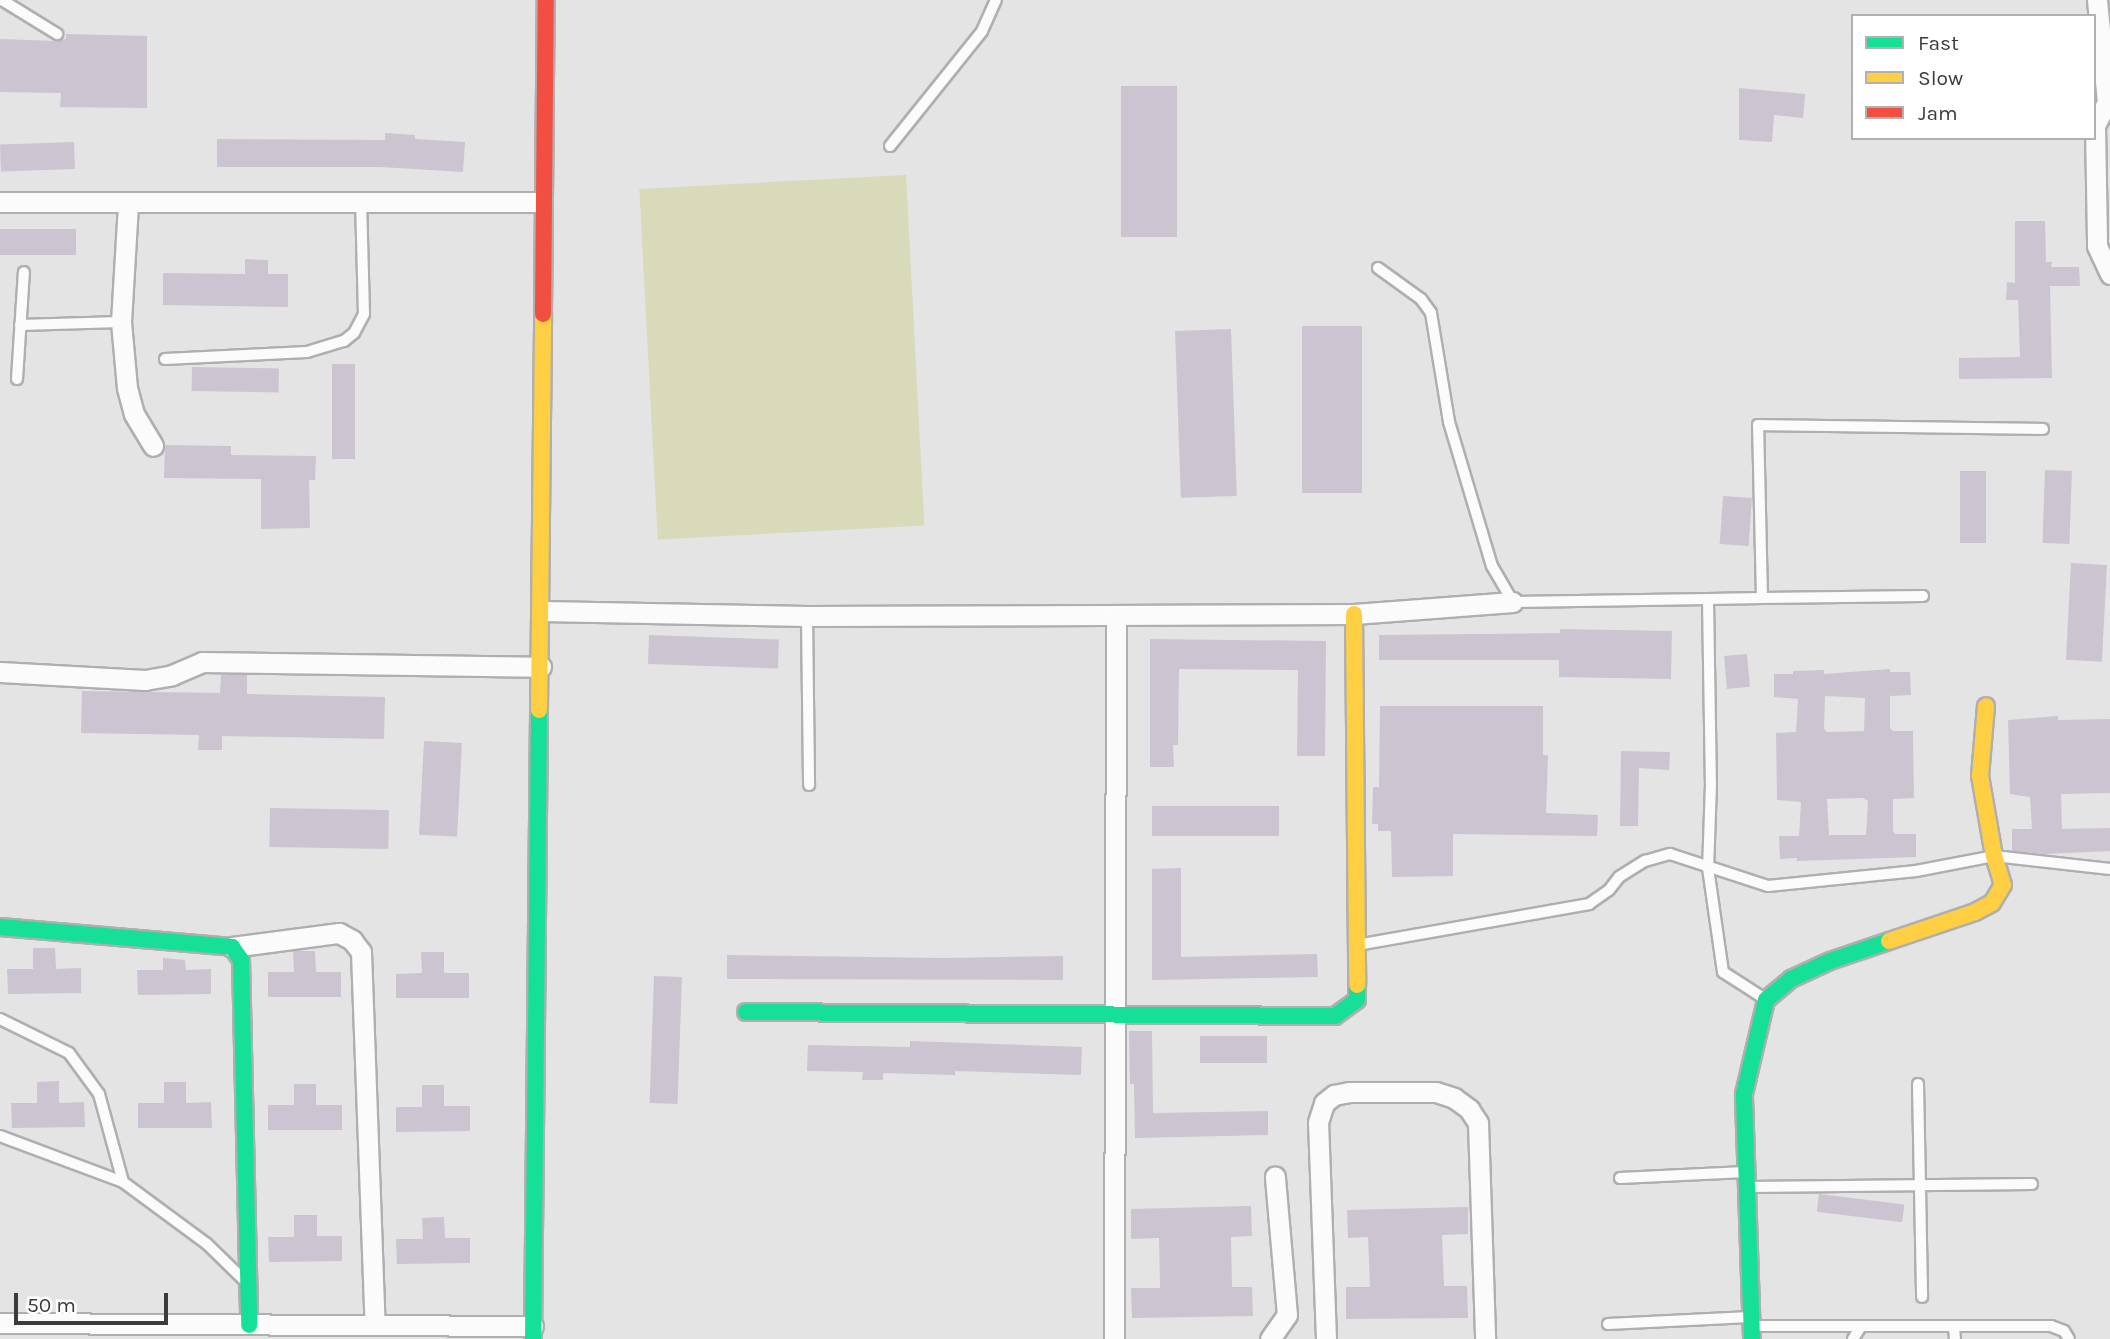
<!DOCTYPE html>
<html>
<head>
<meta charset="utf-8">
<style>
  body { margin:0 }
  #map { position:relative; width:2110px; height:1339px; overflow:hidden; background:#e4e4e5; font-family:Karla,sans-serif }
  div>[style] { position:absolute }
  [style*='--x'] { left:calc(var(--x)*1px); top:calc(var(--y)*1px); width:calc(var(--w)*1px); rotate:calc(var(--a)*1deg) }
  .green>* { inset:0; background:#d8daba; transform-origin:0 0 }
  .building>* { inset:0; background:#ccc4d1; transform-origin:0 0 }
  .roads { filter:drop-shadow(2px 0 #afafb0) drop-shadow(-2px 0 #afafb0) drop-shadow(0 2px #afafb0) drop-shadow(0 -2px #afafb0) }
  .lane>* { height:10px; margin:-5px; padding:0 5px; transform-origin:5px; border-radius:5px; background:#fbfbfb }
  .street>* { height:19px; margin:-9.5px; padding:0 9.5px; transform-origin:9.5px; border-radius:9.5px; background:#fbfbfb }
  .fast>* { height:16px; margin:-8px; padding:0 8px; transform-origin:8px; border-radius:8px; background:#16e098 }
  .slow>* { height:16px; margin:-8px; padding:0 8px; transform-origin:8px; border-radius:8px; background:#ffcf43 }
  .jam>* { height:16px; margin:-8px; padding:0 8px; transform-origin:8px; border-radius:8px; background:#f24e42 }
  span { translate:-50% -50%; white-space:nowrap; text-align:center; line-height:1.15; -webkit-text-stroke:7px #fff; paint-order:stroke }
  .legend { position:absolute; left:1851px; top:14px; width:245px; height:126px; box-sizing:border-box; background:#fff; border:2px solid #b1b1b1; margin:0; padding:9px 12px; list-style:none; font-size:21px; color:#3b3b3b }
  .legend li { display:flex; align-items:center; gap:14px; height:35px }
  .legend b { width:35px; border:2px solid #b1b1b1 }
  .scale { position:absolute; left:14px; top:1293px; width:154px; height:32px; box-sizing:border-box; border:4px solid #3b3b3b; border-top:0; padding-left:9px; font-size:21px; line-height:24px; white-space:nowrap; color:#3b3b3b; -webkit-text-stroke:5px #fff; paint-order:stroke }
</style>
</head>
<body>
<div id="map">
  <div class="green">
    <i style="left:906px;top:175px;width:351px;height:267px;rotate:87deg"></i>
  </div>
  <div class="building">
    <i style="clip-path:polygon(66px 34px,147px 36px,147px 108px,60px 107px,61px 93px,0 92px,0 39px,57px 41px,66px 39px)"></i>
    <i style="left:1121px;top:86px;width:56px;height:151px"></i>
    <i style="clip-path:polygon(1739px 88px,1805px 94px,1803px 118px,1774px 115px,1772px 142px,1739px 140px)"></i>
    <i style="clip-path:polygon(385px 133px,415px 135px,415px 139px,465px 142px,463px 172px,381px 167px,217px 167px,217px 139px,385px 140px)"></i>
    <i style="left:74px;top:142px;width:27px;height:74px;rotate:88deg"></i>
    <i style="clip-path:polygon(2015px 221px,2045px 221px,2046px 262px,2052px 262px,2051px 267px,2079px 267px,2080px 286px,2050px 286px,2052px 378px,1959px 379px,1959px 358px,2020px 357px,2018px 300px,2006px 300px,2007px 282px,2015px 283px)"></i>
    <i style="left:0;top:229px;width:76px;height:26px"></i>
    <i style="clip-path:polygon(245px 259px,268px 260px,268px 274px,288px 274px,288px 307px,163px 305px,163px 273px,245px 274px)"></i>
    <i style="left:1302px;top:326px;width:60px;height:167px"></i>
    <i style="left:1231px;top:329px;width:167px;height:56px;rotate:88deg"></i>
    <i style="left:332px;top:364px;width:23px;height:95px"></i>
    <i style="left:192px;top:367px;width:87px;height:24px;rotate:1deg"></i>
    <i style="clip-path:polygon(165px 445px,231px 446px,231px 455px,316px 456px,315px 480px,309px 480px,310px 528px,261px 529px,261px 479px,164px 478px)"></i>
    <i style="left:2045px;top:470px;width:27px;height:73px;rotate:2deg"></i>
    <i style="left:1960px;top:471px;width:26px;height:72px"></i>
    <i style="left:1723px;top:496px;width:29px;height:48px;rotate:4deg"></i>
    <i style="left:2071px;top:563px;width:36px;height:97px;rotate:3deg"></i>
    <i style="clip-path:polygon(1560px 629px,1672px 631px,1671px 679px,1559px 677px,1559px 660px,1379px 660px,1379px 635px,1560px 633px)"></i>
    <i style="left:649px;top:635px;width:130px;height:29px;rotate:2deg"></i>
    <i style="clip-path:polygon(1150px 639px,1326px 641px,1325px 756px,1297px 756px,1298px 670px,1179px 669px,1178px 745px,1173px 745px,1174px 767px,1150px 767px)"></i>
    <i style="left:1747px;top:654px;width:33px;height:23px;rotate:85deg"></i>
    <i style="clip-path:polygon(evenodd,1890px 669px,1890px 672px,1910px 672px,1911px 695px,1890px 696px,1890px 728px,1893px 731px,1913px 731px,1914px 798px,1893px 799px,1893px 831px,1895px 834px,1916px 834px,1916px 857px,1797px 861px,1797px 858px,1780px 859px,1779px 836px,1799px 836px,1801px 802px,1777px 800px,1776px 733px,1796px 732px,1798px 699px,1774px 697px,1774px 674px,1793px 674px,1793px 671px,1824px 670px,1824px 674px,1890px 669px,1825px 696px,1865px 698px,1864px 731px,1827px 732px,1824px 729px,1825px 696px,1890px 669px,1863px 798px,1868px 801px,1866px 835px,1829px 835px,1827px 799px,1863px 798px)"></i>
    <i style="clip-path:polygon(221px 675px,247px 675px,247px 694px,385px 697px,384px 739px,222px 736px,222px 750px,198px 750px,199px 735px,81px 733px,82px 691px,220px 693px)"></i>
    <i style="clip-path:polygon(1380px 706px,1543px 706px,1543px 755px,1548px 755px,1546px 813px,1598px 815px,1597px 836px,1453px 834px,1453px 876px,1392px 877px,1391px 831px,1378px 831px,1378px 824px,1372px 824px,1373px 787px,1379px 787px)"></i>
    <i style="clip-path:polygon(2058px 716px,2058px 720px,2110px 719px,2110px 793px,2061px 794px,2062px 829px,2110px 828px,2110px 851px,2045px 854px,2012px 851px,2012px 829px,2032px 829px,2030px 797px,2010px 794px,2008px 720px)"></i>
    <i style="left:424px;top:741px;width:38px;height:94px;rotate:3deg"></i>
    <i style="clip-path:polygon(1621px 751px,1670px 752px,1669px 770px,1639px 768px,1638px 826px,1620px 826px)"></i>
    <i style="left:1152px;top:806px;width:127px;height:30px"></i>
    <i style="left:270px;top:808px;width:119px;height:39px;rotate:1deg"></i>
    <i style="clip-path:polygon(1181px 868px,1181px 957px,1317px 954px,1318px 977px,1152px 980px,1152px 869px)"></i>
    <i style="clip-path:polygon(33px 948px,55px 948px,56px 969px,81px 968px,81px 993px,8px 994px,7px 969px,33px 969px)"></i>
    <i style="clip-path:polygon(293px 951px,315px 951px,316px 972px,341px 972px,341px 997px,268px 997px,268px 972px,294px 972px)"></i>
    <i style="clip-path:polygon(421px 952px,444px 952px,444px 973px,469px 973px,469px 998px,396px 998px,396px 974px,422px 973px)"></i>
    <i style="clip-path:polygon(727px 955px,944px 958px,1063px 956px,1063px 980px,727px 979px)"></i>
    <i style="clip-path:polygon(163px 958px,185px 960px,186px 970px,211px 969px,211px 994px,138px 995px,137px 970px,163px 970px)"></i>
    <i style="left:654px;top:976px;width:28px;height:127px;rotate:2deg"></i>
    <i style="clip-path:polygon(1129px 1031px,1152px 1031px,1153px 1113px,1268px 1111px,1268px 1135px,1135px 1138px,1134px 1084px,1130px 1084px)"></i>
    <i style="left:1200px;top:1036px;width:67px;height:27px"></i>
    <i style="clip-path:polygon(910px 1041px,1082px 1047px,1081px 1075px,955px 1071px,955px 1075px,883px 1073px,883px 1080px,862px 1080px,863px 1072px,807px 1071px,808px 1045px,910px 1047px)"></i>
    <i style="clip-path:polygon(59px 1081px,59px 1103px,84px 1102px,85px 1127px,12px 1128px,11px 1103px,37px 1103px,37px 1082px)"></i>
    <i style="clip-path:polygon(164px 1082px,186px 1082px,186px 1103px,211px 1102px,212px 1128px,138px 1128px,138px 1103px,164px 1103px)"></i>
    <i style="clip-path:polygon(294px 1084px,316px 1084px,316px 1105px,342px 1105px,342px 1130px,268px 1130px,268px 1105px,294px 1105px)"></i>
    <i style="clip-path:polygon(422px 1085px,444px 1085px,444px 1106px,470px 1106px,470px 1131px,396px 1132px,396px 1107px,422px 1107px)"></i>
    <i style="left:1819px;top:1194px;width:86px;height:18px;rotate:7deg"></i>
    <i style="clip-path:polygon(1251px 1206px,1252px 1236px,1231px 1237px,1232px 1287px,1252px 1287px,1253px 1316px,1132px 1318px,1131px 1288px,1160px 1288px,1159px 1238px,1131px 1239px,1131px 1209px)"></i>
    <i style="clip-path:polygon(1468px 1207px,1468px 1234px,1442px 1235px,1444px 1286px,1467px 1286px,1468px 1318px,1346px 1319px,1346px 1287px,1370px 1287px,1368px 1237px,1348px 1238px,1347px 1210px)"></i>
    <i style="clip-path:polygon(294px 1215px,317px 1215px,317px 1236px,342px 1236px,342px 1261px,269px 1262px,268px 1237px,294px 1237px)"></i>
    <i style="clip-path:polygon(444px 1217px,445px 1238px,470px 1238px,470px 1263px,397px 1264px,396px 1239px,423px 1239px,422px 1218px)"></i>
  </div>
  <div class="roads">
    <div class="lane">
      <i style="--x:2;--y:0;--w:65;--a:31.7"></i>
      <i style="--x:890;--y:146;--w:147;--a:-51.3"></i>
      <i style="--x:982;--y:31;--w:34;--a:-66"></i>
      <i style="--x:1378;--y:268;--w:53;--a:35.8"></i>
      <i style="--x:1421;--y:299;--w:17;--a:54"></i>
      <i style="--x:1431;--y:313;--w:110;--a:80.6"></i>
      <i style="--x:1449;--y:422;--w:150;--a:73.4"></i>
      <i style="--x:1492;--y:566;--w:42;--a:59.7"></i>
      <i style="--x:1513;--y:602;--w:195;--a:-0.9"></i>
      <i style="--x:20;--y:325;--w:101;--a:-1.7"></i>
      <i style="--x:165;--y:359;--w:142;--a:-2.8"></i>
      <i style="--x:307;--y:352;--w:39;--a:-17"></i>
      <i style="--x:344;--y:341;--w:13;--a:-39"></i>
      <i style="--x:354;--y:333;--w:21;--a:-62"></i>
      <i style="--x:364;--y:314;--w:112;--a:-91.5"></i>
      <i style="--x:17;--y:379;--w:107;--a:-86.3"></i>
      <i style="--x:1923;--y:596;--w:161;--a:179.3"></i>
      <i style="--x:1762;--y:598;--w:173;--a:-91.3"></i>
      <i style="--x:1758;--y:425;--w:285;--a:0.8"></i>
      <i style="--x:1762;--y:598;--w:54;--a:178.9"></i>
      <i style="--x:1708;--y:599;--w:185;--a:89.1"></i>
      <i style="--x:1711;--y:784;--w:84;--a:92"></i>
      <i style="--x:1708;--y:868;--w:105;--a:81.8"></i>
      <i style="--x:1723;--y:972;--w:50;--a:32.7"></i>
      <i style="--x:807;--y:616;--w:169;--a:89.3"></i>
      <i style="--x:1357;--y:945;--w:236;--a:-10"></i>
      <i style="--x:1589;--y:904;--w:24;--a:-35"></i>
      <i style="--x:1609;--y:890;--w:16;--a:-52"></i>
      <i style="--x:1619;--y:877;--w:31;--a:-32"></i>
      <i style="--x:1645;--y:861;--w:26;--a:-16"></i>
      <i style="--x:1670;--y:854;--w:103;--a:18.1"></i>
      <i style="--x:1768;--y:886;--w:149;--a:-5.8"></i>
      <i style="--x:1916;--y:871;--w:79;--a:-10.9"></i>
      <i style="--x:1994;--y:856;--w:117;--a:6.4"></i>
      <i style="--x:0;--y:1019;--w:77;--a:26.2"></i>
      <i style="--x:69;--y:1053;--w:51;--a:53.8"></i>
      <i style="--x:99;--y:1094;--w:91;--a:74.7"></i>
      <i style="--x:1918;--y:1084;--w:213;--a:88.9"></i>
      <i style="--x:0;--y:1136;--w:131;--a:20.5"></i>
      <i style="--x:123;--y:1182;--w:104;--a:36.4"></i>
      <i style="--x:207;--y:1244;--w:50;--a:44.2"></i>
      <i style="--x:1620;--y:1178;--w:125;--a:-2.7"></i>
      <i style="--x:1749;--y:1187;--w:283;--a:-0.6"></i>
      <i style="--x:1608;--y:1324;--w:142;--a:-2.8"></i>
      <i style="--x:1755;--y:1326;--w:296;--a:0"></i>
      <i style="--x:2051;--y:1326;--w:14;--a:21"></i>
      <i style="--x:2064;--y:1331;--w:9;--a:58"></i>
      <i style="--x:1954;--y:1326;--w:13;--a:86"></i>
      <i style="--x:1853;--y:1339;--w:15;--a:-58"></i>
    </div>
    <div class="street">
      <i style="--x:2097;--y:0;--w:102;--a:84.4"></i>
      <i style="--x:2107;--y:102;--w:27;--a:117"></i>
      <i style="--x:2095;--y:126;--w:120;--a:89"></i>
      <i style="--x:2097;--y:246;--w:31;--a:65"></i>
      <i style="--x:0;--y:202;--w:542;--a:0"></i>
      <i style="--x:128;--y:204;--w:118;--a:93.4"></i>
      <i style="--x:121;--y:322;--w:66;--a:84.8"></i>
      <i style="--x:127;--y:388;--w:27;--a:75"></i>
      <i style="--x:134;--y:414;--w:37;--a:59"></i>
      <i style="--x:542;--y:611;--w:265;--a:1.1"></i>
      <i style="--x:807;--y:616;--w:547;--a:-0.21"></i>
      <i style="--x:1354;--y:614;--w:159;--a:-4.3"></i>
      <i style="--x:0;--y:672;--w:145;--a:3.2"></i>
      <i style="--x:145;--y:680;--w:27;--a:-10"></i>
      <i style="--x:172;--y:675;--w:33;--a:-23"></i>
      <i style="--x:202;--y:662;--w:339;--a:0.8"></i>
      <i style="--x:232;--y:947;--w:108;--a:-7.5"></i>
      <i style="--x:339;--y:933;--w:15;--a:28"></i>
      <i style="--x:352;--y:940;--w:15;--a:53"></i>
      <i style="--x:361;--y:952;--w:373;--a:87.9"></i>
      <i style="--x:0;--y:1323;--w:533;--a:0.32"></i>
      <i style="--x:1114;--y:1339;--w:724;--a:-89.84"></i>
      <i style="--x:1270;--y:1339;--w:29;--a:-55"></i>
      <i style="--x:1287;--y:1315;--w:139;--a:-95"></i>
      <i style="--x:1326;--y:1339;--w:217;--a:-92.1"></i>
      <i style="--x:1318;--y:1122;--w:20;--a:-72"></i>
      <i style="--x:1324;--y:1103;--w:13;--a:-39"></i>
      <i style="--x:1334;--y:1095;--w:15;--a:-11"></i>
      <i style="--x:1349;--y:1092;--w:87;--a:0"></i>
      <i style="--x:1436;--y:1092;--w:19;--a:18"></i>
      <i style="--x:1454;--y:1098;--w:19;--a:36"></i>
      <i style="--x:1469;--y:1109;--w:17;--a:57"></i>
      <i style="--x:1478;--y:1123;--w:216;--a:88.1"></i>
    </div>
    <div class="fast">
      <i style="--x:0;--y:927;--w:233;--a:4.9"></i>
      <i style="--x:232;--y:947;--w:16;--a:55"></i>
      <i style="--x:241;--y:960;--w:365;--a:88.7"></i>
      <i style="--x:746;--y:1012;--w:589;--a:0.39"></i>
      <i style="--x:1335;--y:1016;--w:27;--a:-36"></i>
      <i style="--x:1357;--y:1000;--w:15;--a:-90"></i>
      <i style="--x:533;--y:1339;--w:629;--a:-89.45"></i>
      <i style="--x:1752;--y:1339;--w:245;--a:-91.9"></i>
      <i style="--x:1744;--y:1094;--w:97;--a:-76.8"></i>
      <i style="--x:1766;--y:1000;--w:33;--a:-40"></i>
      <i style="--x:1791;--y:979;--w:43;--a:-24.8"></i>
      <i style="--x:1830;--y:961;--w:62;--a:-18.7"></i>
    </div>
    <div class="slow">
      <i style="--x:1354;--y:614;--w:371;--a:89.5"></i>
      <i style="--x:539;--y:710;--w:396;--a:-89.4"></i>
      <i style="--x:1889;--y:941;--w:91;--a:-18.6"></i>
      <i style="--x:1975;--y:912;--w:19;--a:-28"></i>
      <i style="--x:1992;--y:903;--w:21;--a:-59"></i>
      <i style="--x:2003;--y:885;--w:30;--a:-107"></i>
      <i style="--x:1994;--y:856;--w:81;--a:-99.9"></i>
      <i style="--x:1980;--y:776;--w:70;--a:-85.1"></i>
    </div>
    <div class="jam">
      <i style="--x:543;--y:314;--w:314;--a:-89.5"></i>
    </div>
  </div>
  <ul class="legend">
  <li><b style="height:9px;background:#16e098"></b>Fast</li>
  <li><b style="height:9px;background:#ffcf43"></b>Slow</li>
  <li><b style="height:9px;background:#f24e42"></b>Jam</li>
  </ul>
  <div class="scale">50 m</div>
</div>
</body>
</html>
